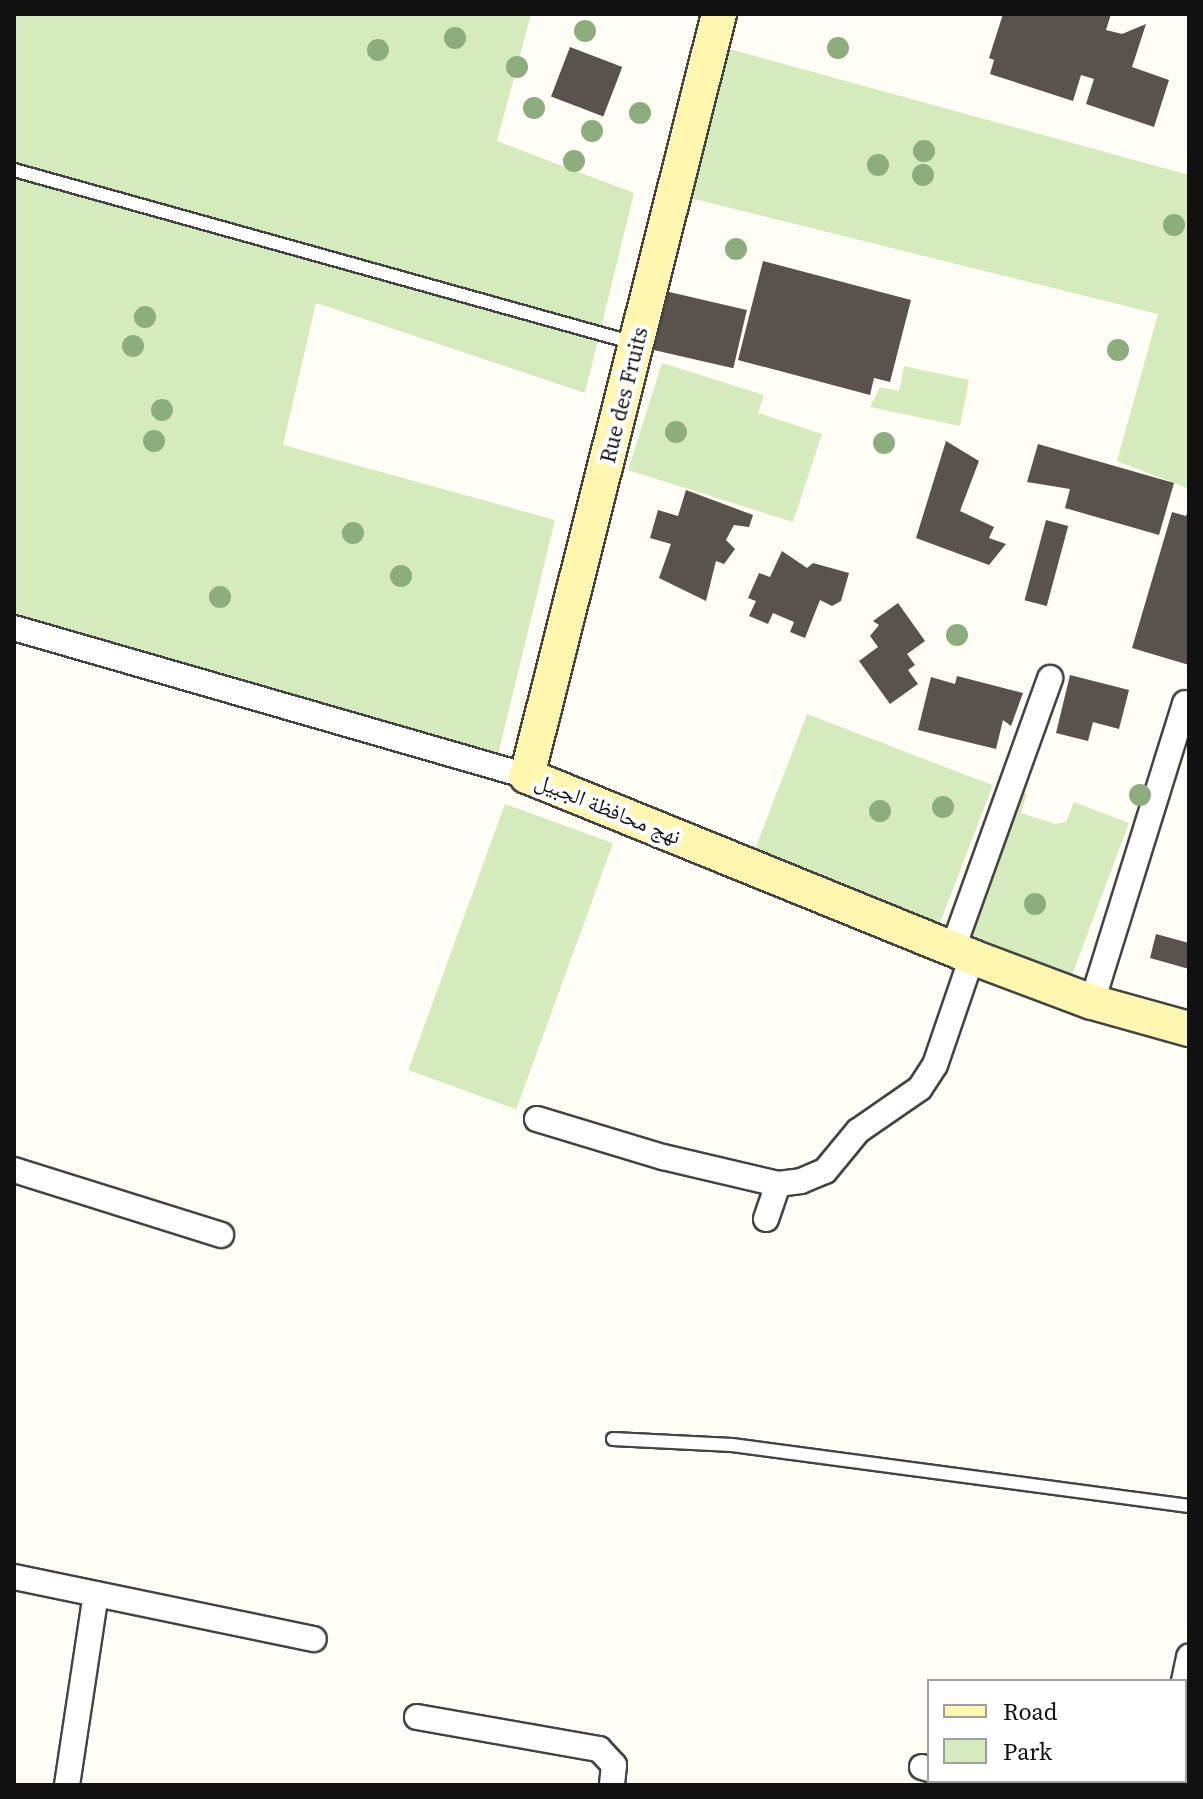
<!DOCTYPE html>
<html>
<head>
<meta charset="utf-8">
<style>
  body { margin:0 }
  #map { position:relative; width:1203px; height:1799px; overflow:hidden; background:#fffdf5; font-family:"Source Serif 4","Noto Naskh Arabic",serif }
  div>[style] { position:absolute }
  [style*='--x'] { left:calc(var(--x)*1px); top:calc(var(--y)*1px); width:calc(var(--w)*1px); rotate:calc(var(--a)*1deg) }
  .green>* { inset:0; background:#d5ebbd; transform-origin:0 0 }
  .building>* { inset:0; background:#5a524d; transform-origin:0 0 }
  .roads { filter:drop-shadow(2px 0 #444) drop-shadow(-2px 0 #444) drop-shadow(0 2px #444) drop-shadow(0 -2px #444) }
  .lane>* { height:12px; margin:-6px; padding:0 6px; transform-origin:6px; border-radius:6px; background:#fff }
  .street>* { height:24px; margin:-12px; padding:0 12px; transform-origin:12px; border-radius:12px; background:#fff }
  .secondary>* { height:34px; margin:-17px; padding:0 17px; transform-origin:17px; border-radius:17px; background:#fff6b0 }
  .trees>* { width:22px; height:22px; margin:-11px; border-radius:50%; background:#8dad7f }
  span { translate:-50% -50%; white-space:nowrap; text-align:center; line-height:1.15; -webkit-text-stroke:8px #fff; paint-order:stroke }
  .street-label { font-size:22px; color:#111 }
  .frame { position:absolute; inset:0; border:16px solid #111; pointer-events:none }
  .legend { position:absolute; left:927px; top:1679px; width:260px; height:104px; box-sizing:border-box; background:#fff; border:2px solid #a0a0a0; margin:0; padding:10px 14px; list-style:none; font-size:24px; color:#111 }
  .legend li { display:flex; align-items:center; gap:16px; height:40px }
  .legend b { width:40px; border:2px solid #a0a0a0 }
</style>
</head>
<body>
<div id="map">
  <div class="green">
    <i style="clip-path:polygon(14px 14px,531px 14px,497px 141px,634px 193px,585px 393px,316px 303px,283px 445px,555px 520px,497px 759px,14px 618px)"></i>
    <i style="clip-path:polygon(722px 47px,1189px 175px,1189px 489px,1117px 461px,1158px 314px,690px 198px)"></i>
    <i style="clip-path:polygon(662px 363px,764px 395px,758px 413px,822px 434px,793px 522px,628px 470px)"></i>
    <i style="clip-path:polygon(904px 366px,969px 380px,960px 426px,870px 407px,880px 387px,899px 391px)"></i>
    <i style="left:807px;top:714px;width:199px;height:149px;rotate:21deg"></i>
    <i style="clip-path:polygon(1017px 790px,1027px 794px,1021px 813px,1055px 824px,1066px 822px,1074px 802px,1129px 823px,1068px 986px,968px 938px)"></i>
    <i style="left:505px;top:804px;width:115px;height:283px;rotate:20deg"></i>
  </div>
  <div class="building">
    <i style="clip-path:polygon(1003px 14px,1111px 14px,1106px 30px,1122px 34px,1146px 24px,1132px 67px,1169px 80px,1154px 127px,1086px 104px,1094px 79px,1081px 75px,1073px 101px,990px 74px,994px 60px,989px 58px)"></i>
    <i style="left:570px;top:47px;width:56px;height:53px;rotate:21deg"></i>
    <i style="clip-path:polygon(763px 261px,911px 300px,890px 382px,874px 378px,870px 395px,738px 360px)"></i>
    <i style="left:665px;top:291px;width:84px;height:60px;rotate:13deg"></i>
    <i style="clip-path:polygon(946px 441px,979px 461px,960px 511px,994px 527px,989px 538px,1006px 544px,989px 565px,916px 538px)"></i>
    <i style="clip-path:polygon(1038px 444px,1174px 483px,1159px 535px,1065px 508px,1070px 489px,1027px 482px)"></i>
    <i style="clip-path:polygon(686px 490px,753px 515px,749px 527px,734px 525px,726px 540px,735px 549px,724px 564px,716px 561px,706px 601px,659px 578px,671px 544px,650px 538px,658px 510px,678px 516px)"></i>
    <i style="clip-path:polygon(1188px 510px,1189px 510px,1189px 665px,1132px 648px,1172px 512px,1186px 516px)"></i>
    <i style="left:1046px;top:520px;width:23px;height:83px;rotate:15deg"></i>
    <i style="clip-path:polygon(782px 551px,807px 568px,813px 563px,849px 573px,841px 601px,832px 606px,820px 600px,805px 638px,790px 632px,794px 622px,773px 613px,768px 624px,749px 616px,756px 601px,748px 598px,759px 573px,770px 577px)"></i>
    <i style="clip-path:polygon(898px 603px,925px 641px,907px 654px,915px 665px,908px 670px,918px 684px,890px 704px,859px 661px,878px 647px,870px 636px,879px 625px,873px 621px)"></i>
    <i style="clip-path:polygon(1070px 675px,1129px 690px,1119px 729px,1093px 722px,1088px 741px,1056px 733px)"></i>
    <i style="clip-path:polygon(957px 676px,1023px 693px,1011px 726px,1003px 720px,996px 749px,918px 730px,931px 677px,955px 684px)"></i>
    <i style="clip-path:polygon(1156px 934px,1189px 943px,1189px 969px,1150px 958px)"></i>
  </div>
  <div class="roads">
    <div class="lane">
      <i style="--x:14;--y:170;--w:644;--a:15.59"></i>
      <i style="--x:613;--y:1439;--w:119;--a:2.9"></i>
      <i style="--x:732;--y:1445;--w:461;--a:7.6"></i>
    </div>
    <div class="street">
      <i style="--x:14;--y:628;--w:534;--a:16.09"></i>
      <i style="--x:953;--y:948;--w:287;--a:-70.2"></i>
      <i style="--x:1092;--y:1002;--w:313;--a:-72.7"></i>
      <i style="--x:537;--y:1119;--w:132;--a:16.8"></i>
      <i style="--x:663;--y:1157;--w:118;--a:13.2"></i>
      <i style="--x:778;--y:1184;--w:23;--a:-7"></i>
      <i style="--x:801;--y:1181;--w:26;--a:-23"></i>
      <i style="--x:825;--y:1171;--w:52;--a:-50.5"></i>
      <i style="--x:858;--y:1131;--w:75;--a:-34.7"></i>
      <i style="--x:920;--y:1088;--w:27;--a:-57"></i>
      <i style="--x:935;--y:1065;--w:114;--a:-71.1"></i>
      <i style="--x:14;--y:1170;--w:217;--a:17.4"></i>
      <i style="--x:766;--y:1219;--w:37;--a:-71"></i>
      <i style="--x:14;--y:1577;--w:306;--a:11.7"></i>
      <i style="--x:1184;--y:1681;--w:25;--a:-78"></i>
      <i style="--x:417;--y:1717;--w:185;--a:10"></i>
      <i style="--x:599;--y:1749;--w:22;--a:47"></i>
      <i style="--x:614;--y:1765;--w:20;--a:96"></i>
      <i style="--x:922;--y:1767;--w:7;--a:16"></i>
      <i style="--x:977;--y:1781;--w:16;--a:14"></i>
      <i style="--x:67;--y:1785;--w:193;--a:-81.4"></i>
      <i style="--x:1173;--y:1785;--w:6;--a:-39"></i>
    </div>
    <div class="secondary">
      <i style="--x:719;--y:14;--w:786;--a:104.14"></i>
      <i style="--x:527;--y:776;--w:480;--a:22.1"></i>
      <i style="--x:972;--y:957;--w:128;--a:20.6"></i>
      <i style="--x:1092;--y:1002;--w:101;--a:15.6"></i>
    </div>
  </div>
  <div class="trees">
    <i style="left:585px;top:31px"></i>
    <i style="left:455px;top:38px"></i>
    <i style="left:838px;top:48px"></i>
    <i style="left:378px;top:50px"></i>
    <i style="left:517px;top:67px"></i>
    <i style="left:534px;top:108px"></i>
    <i style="left:640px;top:113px"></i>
    <i style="left:592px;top:131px"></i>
    <i style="left:924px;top:151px"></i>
    <i style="left:574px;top:161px"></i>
    <i style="left:878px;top:165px"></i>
    <i style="left:923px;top:175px"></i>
    <i style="left:1174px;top:225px"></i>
    <i style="left:736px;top:249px"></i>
    <i style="left:145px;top:317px"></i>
    <i style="left:133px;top:346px"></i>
    <i style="left:1118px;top:350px"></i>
    <i style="left:162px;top:410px"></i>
    <i style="left:676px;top:432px"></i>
    <i style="left:154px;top:441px"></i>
    <i style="left:884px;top:443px"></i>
    <i style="left:353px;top:533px"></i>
    <i style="left:401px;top:576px"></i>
    <i style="left:220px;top:597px"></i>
    <i style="left:957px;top:635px"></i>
    <i style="left:1140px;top:795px"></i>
    <i style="left:943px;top:807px"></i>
    <i style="left:880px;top:811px"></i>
    <i style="left:1035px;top:904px"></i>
  </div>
  <div class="street-label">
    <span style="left:624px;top:395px;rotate:-76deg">Rue des Fruits</span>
    <span style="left:608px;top:809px;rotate:22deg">نهج محافظة الجبيل</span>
  </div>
  <div class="frame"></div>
  <ul class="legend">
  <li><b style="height:10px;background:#fff6b0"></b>Road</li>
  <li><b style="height:22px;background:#d5ebbd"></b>Park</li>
  </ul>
</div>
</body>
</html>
